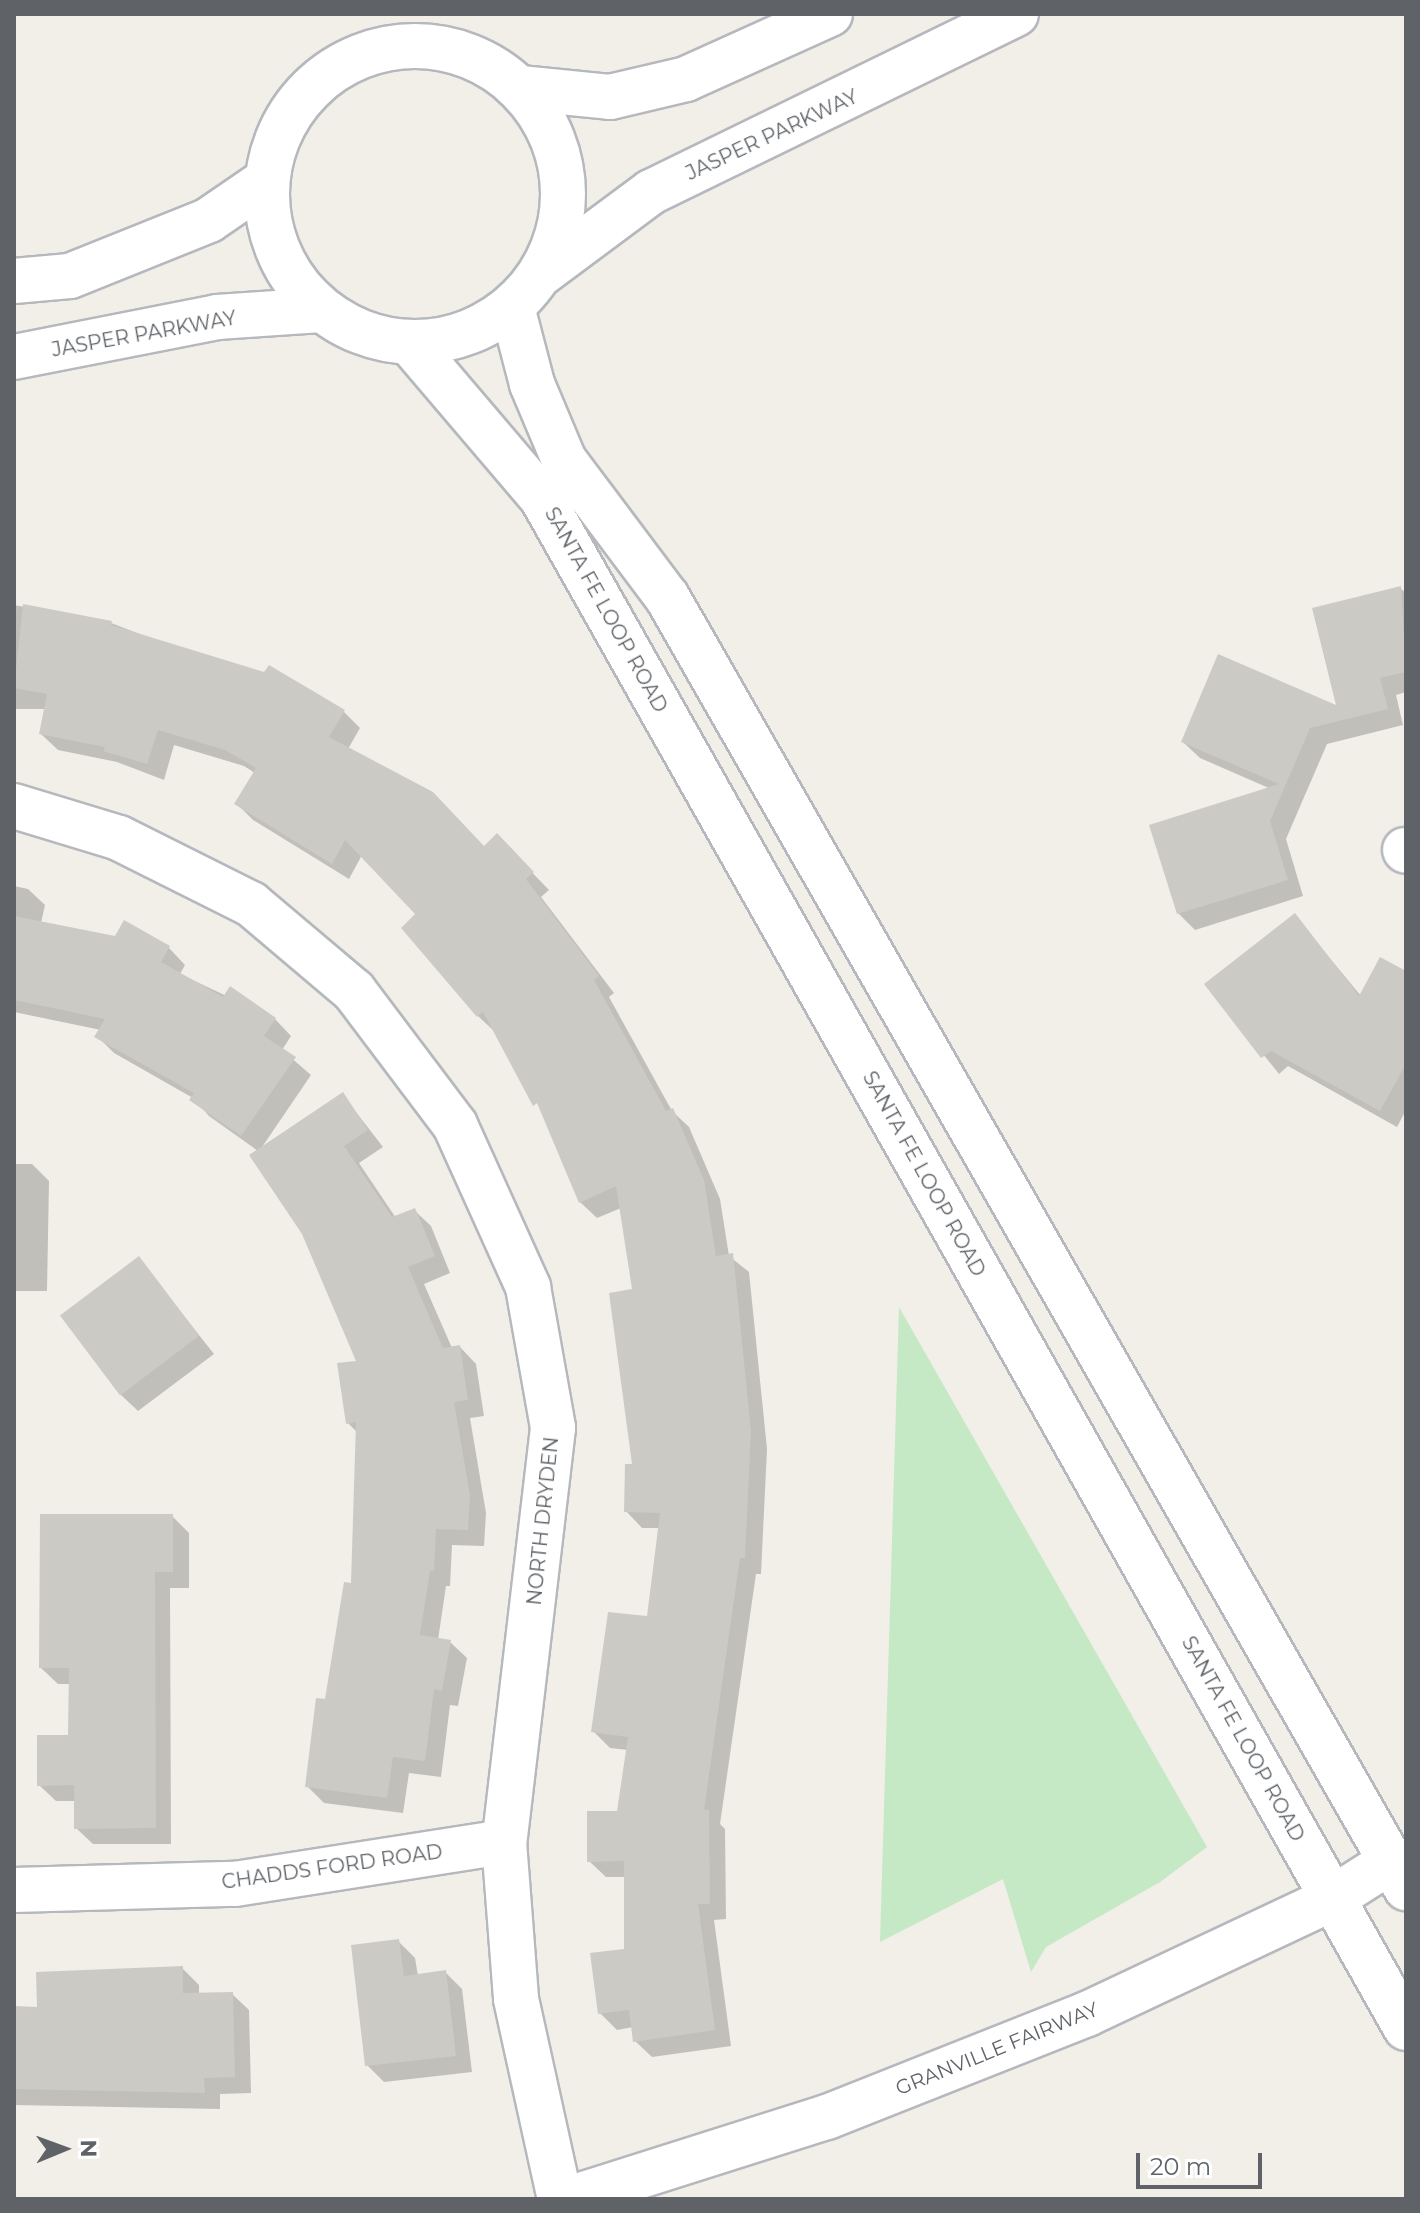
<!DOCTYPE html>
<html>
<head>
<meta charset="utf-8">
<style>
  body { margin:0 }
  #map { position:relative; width:1420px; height:2213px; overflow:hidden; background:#f1efe8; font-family:Montserrat,sans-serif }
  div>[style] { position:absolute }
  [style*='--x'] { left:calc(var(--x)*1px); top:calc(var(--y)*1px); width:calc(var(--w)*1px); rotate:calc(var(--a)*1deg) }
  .green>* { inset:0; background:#c5e8c5 }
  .shadow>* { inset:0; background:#0003 }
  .building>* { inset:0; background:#cccac5; transform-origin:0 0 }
  .roads { filter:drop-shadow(2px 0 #b5b8bc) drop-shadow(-2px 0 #b5b8bc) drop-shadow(0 2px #b5b8bc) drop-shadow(0 -2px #b5b8bc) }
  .street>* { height:44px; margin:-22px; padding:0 22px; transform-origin:22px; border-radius:22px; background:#fff }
  .secondary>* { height:44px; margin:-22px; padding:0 22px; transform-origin:22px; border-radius:22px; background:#fff }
  .secondary>.ring { margin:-22px; padding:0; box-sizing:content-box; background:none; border:44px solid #fff; border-radius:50% }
  span { translate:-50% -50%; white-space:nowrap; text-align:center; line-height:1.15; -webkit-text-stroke:6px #fff; paint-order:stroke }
  .street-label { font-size:20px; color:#5f6368 }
  .frame { position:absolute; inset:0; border:16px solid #5f6368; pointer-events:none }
  .north { position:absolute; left:24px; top:2109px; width:80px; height:80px; -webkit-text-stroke:6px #fff; paint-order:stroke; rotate:89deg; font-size:22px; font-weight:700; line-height:32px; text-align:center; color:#5f6368 }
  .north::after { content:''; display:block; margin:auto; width:28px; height:36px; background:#5f6368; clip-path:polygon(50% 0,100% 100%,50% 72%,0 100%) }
  .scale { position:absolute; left:1136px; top:2153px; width:126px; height:36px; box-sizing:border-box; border:4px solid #5f6368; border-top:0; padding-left:10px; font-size:24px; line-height:28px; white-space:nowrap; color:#5f6368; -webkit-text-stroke:6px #fff; paint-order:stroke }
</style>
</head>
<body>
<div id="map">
  <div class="green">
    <i style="clip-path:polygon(899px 1307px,1207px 1847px,1160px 1882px,1046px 1947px,1031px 1972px,1003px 1879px,880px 1942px)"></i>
  </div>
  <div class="shadow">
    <i style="clip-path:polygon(1400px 588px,1406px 593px,1406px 692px,1396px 695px,1403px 725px,1327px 744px,1286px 839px,1303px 896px,1195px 930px,1178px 913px,1271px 789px,1200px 758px,1183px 742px,1339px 708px)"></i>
    <i style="clip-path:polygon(14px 605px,111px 623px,344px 712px,360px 728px,348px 749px,485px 849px,497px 836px,549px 890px,541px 897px,614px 993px,609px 997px,672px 1111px,689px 1127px,720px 1199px,729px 1256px,749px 1272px,767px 1449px,761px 1574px,756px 1574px,720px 1824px,725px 1829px,726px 1919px,714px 1920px,731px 2046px,652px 2057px,635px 2041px,633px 2027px,617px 2030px,600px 2013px,626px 1950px,626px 1877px,606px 1877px,589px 1861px,619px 1813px,628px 1750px,610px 1748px,593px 1731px,649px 1619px,660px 1528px,642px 1528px,626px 1511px,634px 1466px,634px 1291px,621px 1208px,597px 1218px,580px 1202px,543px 1113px,495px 1032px,478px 1016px,418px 914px,362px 855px,349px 879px,253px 820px,237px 804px,255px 773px,244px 766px,174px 745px,164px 780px,117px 762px,58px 750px,41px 734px,46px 709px,14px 709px)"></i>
    <i style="clip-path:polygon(14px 886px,28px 889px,45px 905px,41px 923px,169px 948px,185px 965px,180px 974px,275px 1019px,291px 1036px,282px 1050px,311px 1075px,260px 1150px,342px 1094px,383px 1147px,359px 1163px,396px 1218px,414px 1210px,431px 1226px,450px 1273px,424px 1284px,452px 1348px,460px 1347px,476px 1364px,484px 1416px,470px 1418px,486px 1513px,484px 1546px,452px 1545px,450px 1586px,446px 1586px,438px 1640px,450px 1642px,467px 1658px,458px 1706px,450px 1705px,441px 1777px,409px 1773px,403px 1813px,324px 1803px,307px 1786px,353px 1586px,358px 1433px,348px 1423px,358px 1362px,303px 1233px,258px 1151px,209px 1116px,193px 1098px,114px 1053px,97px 1036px,101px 1030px,14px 1012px)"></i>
    <i style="clip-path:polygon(1295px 916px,1361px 996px,1406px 974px,1406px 1110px,1397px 1127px,1288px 1066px,1279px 1074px,1207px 984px)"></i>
    <i style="clip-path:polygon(14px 1164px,32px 1164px,49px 1181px,47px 1291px,14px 1291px)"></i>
    <i style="clip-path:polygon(139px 1259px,214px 1354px,138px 1411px,121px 1395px)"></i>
    <i style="clip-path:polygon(172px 1516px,189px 1533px,189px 1588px,170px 1588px,171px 1844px,93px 1844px,76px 1828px,76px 1801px,56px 1801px,39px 1785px,70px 1737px,70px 1684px,58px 1684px,41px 1668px)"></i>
    <i style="clip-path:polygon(398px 1941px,415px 1958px,418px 1976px,445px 1972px,462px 1989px,472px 2072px,384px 2082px,367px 2065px)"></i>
    <i style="clip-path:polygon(182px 1968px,199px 1985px,199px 1995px,232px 1994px,249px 2010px,251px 2093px,220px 2094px,220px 2109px,14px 2105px,14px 2008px,39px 2009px)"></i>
  </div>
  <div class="building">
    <i style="clip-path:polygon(1401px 586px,1406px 672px,1380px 678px,1388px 709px,1310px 728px,1270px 821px,1288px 880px,1177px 914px,1149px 825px,1279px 784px,1181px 742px,1218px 654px,1336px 705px,1312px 608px)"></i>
    <i style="clip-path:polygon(23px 604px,112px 621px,111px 625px,264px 672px,269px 665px,345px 710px,329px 737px,433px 792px,484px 846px,497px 833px,534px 872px,526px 879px,599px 976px,594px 980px,666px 1111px,673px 1108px,704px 1180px,716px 1256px,733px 1253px,751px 1431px,745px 1558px,740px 1558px,704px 1810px,709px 1810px,710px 1904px,698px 1904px,715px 2030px,633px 2042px,629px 2010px,598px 2014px,590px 1953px,624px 1949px,624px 1861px,587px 1862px,587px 1811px,617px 1811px,628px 1737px,591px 1732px,608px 1612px,647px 1616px,660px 1513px,624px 1512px,625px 1464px,632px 1464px,609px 1293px,632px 1289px,616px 1186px,579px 1203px,537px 1103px,533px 1106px,483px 1012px,477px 1017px,401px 928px,415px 914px,345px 840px,332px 864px,234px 804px,256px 768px,225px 750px,158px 730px,147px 764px,103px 751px,105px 747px,39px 734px,47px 694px,14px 688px)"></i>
    <i style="clip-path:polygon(1295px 913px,1359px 996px,1380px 957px,1406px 971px,1406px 1064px,1380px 1111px,1271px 1051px,1261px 1058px,1204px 984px)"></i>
    <i style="clip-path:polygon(14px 916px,115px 936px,124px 920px,170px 946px,161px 962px,223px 997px,230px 986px,276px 1018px,264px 1036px,296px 1057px,241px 1136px,189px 1100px,194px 1093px,94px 1037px,105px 1019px,14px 1000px)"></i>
    <i style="clip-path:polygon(343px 1092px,368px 1130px,344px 1146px,392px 1217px,415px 1208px,435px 1256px,408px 1267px,443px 1348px,460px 1345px,468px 1400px,454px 1402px,470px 1495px,468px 1530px,436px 1529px,434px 1571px,430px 1571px,420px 1635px,451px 1640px,442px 1691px,434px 1689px,425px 1761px,393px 1757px,387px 1798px,305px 1787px,316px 1698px,325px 1699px,344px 1582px,351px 1583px,356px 1422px,346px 1424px,337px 1363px,356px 1361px,302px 1234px,249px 1155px)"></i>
    <i style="left:139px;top:1256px;width:100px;height:99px;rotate:53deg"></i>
    <i style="clip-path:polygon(40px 1514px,173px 1514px,173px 1572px,155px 1572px,156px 1828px,74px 1829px,74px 1785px,37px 1786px,37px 1735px,68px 1735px,69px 1668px,39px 1668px)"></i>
    <i style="clip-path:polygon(399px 1939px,404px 1976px,446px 1970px,456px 2056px,365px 2066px,351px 1945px)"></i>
    <i style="clip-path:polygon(183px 1966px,183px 1993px,233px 1992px,235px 2077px,204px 2078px,205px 2093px,14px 2089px,14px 2006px,37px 2007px,36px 1972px)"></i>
  </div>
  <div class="roads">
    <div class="street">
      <i style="--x:14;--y:806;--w:110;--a:16.9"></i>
      <i style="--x:119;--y:838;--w:148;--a:26.6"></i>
      <i style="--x:251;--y:904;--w:135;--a:40.2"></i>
      <i style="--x:354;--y:991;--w:168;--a:53"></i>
      <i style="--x:455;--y:1125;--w:178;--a:65.7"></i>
      <i style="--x:528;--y:1287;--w:143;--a:79.9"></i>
      <i style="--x:553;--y:1428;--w:417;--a:96.7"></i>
      <i style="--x:504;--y:1842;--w:157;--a:85.6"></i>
      <i style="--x:516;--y:1999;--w:205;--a:77.6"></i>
      <i style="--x:1405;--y:850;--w:1;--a:45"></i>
      <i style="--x:14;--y:1890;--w:221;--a:-1.6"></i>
      <i style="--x:235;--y:1884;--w:272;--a:-8.9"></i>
    </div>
    <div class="secondary">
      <i class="ring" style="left:267px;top:46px;width:252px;height:252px"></i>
      <i style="--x:520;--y:88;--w:90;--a:5.7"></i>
      <i style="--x:610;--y:97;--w:78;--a:-13.3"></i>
      <i style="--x:686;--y:79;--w:158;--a:-24.3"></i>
      <i style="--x:542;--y:273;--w:136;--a:-36.6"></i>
      <i style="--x:651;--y:192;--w:406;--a:-26"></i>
      <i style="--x:14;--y:281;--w:56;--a:-5.1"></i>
      <i style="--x:70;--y:276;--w:150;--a:-21.9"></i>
      <i style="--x:209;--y:220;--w:69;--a:-34.4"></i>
      <i style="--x:512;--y:307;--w:80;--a:75.4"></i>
      <i style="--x:532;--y:384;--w:82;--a:67.2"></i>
      <i style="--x:564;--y:460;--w:171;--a:53.1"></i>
      <i style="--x:667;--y:597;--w:1488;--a:60.21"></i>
      <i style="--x:410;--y:343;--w:204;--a:49.6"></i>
      <i style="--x:542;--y:498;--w:1757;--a:60.55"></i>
      <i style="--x:14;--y:357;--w:207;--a:-11.1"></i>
      <i style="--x:217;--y:317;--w:104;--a:-3.9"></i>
      <i style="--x:568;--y:2199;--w:272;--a:-17.6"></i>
      <i style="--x:827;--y:2117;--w:280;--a:-21.6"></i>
      <i style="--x:1087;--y:2014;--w:272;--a:-25.2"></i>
      <i style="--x:1333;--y:1898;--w:69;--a:-32.5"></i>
    </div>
  </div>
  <div class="street-label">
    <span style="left:772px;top:135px;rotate:-25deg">JASPER PARKWAY</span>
    <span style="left:144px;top:334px;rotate:-10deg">JASPER PARKWAY</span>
    <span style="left:606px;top:610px;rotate:61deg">SANTA FE LOOP ROAD</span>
    <span style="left:924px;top:1174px;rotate:61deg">SANTA FE LOOP ROAD</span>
    <span style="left:543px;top:1521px;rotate:-84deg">NORTH DRYDEN</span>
    <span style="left:1243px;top:1739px;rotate:61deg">SANTA FE LOOP ROAD</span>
    <span style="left:332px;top:1867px;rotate:-8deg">CHADDS FORD ROAD</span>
    <span style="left:997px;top:2049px;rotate:-22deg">GRANVILLE FAIRWAY</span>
  </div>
  <div class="frame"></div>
  <div class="north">N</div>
  <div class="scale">20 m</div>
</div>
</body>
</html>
